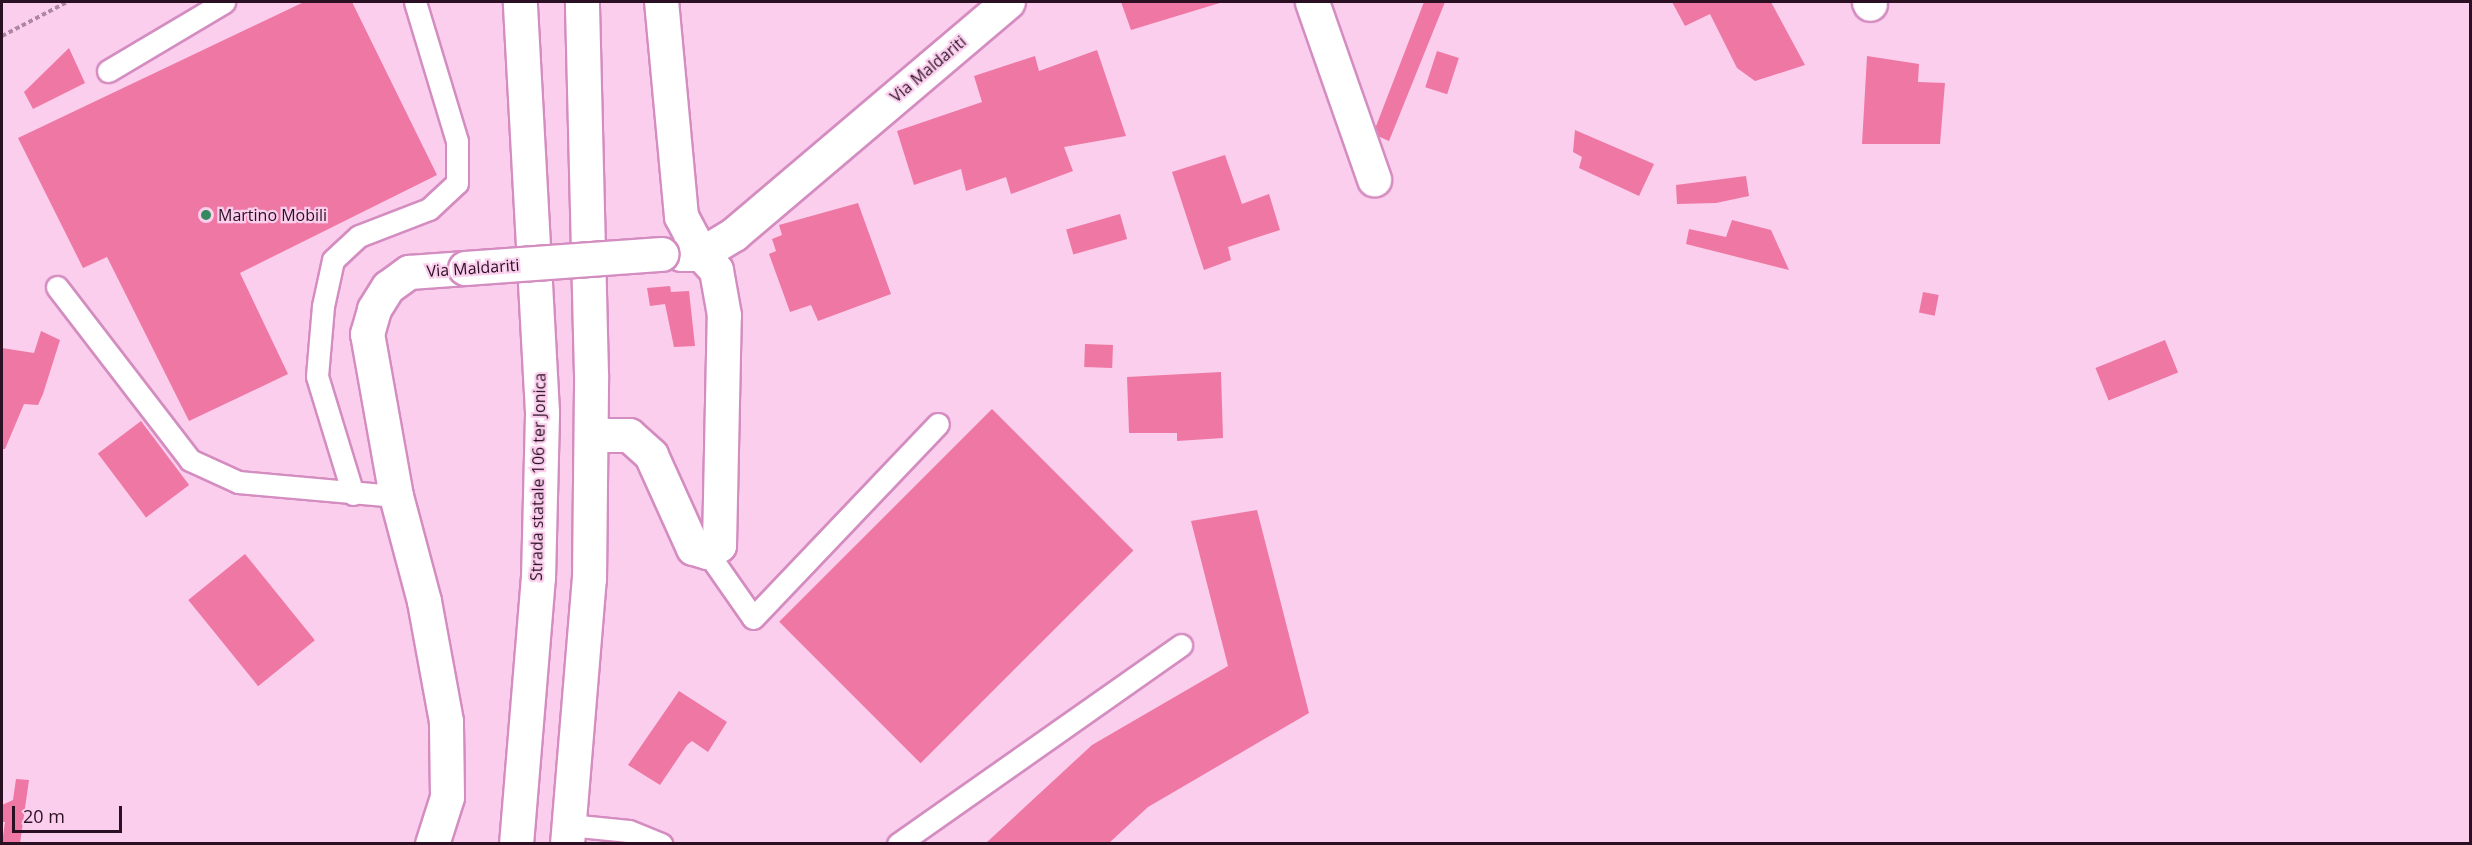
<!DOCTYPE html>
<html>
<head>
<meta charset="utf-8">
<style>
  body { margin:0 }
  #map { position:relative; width:2472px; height:845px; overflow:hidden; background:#fbceed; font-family:"Open Sans",sans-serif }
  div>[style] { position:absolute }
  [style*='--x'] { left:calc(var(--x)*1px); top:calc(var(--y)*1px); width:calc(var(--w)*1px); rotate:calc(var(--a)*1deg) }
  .building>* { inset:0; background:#ee77a4; transform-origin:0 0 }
  .path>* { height:4px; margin-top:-2px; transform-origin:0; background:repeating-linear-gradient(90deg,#ae88a3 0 4.5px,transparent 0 7.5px) }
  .roads { filter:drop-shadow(2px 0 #d48dc0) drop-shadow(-2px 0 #d48dc0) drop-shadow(0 2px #d48dc0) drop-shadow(0 -2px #d48dc0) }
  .lane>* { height:21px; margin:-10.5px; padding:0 10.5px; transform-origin:10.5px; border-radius:10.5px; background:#fff }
  .street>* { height:33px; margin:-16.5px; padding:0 16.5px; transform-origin:16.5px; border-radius:16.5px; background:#fff }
  .primary>* { height:33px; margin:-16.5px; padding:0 16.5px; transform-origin:16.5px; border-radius:16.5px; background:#fff }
  .bridges { filter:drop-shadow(2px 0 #d48dc0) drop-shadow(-2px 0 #d48dc0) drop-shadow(0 2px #d48dc0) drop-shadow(0 -2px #d48dc0) }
  .street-bridge>* { height:33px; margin:-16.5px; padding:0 16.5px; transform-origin:16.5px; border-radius:16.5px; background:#fff }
  .dots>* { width:16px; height:16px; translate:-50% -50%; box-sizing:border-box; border:3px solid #fbceed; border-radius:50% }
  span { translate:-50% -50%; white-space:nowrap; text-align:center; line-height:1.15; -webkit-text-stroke:4.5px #fbceed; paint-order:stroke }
  .street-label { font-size:16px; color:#2b1024 }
  .poi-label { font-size:16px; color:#2b1024 }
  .left { translate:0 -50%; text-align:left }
  .frame { position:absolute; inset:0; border:3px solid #2b1024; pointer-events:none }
  .scale { position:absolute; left:12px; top:806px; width:110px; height:27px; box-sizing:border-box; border:3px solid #2b1024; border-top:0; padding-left:8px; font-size:18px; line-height:21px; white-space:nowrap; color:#2b1024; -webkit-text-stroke:4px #fbceed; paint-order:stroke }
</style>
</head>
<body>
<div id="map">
  <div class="building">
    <i style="clip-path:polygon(304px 2px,352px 2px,437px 175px,240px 273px,288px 374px,189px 421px,107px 257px,83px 268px,18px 138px)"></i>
    <i style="clip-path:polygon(1121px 2px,1223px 2px,1131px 30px)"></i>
    <i style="clip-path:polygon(1424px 2px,1445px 2px,1389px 141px,1373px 134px)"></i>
    <i style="clip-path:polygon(1672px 2px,1771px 2px,1805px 65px,1755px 81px,1737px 68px,1710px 14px,1685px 26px)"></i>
    <i style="clip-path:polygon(69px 48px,85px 83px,33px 109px,24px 92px)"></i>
    <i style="clip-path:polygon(1097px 50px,1126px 136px,1064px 147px,1073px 171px,1011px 194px,1006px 177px,966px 191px,961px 169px,914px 185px,897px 131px,982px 102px,974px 76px,1035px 56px,1039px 71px)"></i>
    <i style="left:1437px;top:51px;width:23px;height:38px;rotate:18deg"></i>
    <i style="clip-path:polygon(1867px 56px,1919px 64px,1918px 82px,1945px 83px,1940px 144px,1862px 144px)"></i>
    <i style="clip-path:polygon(1575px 130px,1654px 164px,1639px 196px,1579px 168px,1582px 157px,1573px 152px)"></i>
    <i style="clip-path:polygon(1225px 155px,1242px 204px,1269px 194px,1280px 230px,1228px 247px,1231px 260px,1204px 270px,1172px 172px)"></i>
    <i style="clip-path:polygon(1746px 176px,1749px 196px,1716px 203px,1677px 204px,1676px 185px)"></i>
    <i style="clip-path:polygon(858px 203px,891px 294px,818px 321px,811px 305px,790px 312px,769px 254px,776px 251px,772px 239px,782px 235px,779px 225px)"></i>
    <i style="left:1120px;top:214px;width:26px;height:56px;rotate:74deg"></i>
    <i style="clip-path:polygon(1732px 220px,1771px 230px,1789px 270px,1686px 244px,1689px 229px,1726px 237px)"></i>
    <i style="clip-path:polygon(670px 286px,671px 292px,689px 291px,695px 346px,674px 347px,665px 304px,650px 306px,647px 288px)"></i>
    <i style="left:1923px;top:292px;width:16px;height:21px;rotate:11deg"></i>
    <i style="clip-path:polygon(41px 331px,60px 340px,43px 394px,38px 405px,24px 404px,5px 449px,2px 449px,2px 348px,34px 353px)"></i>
    <i style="left:2165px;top:340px;width:35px;height:75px;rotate:68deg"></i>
    <i style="left:1085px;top:344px;width:28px;height:23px;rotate:2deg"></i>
    <i style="clip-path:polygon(1221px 372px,1223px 438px,1177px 441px,1177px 433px,1129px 433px,1127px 377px)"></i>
    <i style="left:992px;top:409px;width:200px;height:301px;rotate:45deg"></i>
    <i style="left:141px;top:421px;width:80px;height:54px;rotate:53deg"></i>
    <i style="clip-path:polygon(1257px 510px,1309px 713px,1148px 807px,1109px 843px,986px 843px,1092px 745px,1228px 666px,1191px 521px)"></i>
    <i style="left:245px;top:554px;width:111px;height:73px;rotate:51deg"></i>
    <i style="clip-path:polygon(679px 691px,727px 722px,708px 752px,692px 741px,687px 745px,660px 785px,628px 765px)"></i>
    <i style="clip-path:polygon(16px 779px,29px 780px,20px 843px,2px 843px,5px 822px,2px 822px,2px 805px,13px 800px)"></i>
  </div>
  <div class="path">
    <i style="--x:2;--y:36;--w:73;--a:-27.6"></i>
  </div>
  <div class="roads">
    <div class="lane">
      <i style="--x:108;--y:71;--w:135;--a:-30.7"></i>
      <i style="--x:57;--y:287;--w:218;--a:52.4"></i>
      <i style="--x:190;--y:460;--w:53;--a:24.6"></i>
      <i style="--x:238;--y:482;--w:159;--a:5.1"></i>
      <i style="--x:353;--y:494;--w:123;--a:-107"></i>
      <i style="--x:317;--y:376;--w:70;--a:-85.1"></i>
      <i style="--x:323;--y:306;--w:47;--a:-77.7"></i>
      <i style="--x:333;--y:260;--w:35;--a:-43"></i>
      <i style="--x:359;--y:236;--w:75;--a:-21.1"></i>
      <i style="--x:429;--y:209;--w:38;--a:-43"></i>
      <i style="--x:457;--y:183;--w:42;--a:-90"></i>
      <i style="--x:457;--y:141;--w:145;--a:-106.8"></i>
      <i style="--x:707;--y:552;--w:80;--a:55.1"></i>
      <i style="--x:753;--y:618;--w:268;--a:-46.4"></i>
      <i style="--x:569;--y:825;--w:60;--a:5.7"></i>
      <i style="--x:629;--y:831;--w:35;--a:22"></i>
      <i style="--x:898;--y:844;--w:346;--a:-35.1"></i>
    </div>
    <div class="street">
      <i style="--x:1312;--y:2;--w:188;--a:70.7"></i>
      <i style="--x:1869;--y:2;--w:2;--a:63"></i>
      <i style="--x:681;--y:254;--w:20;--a:0"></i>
      <i style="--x:701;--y:254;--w:39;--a:-31"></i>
      <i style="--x:734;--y:234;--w:359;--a:-40.3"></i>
      <i style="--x:591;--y:435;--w:38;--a:0"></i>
      <i style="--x:629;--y:435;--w:30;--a:42"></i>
      <i style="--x:651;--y:455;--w:102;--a:65.7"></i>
      <i style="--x:693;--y:548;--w:15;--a:16"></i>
      <i style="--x:707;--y:552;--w:14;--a:-30"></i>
      <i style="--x:719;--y:545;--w:230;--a:-88.8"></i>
      <i style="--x:724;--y:315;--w:46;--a:-100.1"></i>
      <i style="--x:716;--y:270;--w:22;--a:-133"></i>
      <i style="--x:701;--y:254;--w:43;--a:-117.8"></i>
      <i style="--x:681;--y:216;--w:215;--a:-95.3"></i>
      <i style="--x:432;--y:844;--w:49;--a:-72.3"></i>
      <i style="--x:447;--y:797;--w:76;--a:-90.8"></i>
      <i style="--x:446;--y:721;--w:122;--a:-100.4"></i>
      <i style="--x:424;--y:601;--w:109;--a:-104.9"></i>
      <i style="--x:396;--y:496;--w:165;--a:-100.1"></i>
      <i style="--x:367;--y:334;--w:26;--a:-74"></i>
      <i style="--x:374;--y:309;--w:26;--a:-58"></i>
      <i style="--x:388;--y:287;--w:26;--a:-36"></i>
      <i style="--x:409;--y:272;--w:56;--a:-4.1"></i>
    </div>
    <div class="primary">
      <i style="--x:516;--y:844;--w:267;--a:-85.3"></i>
      <i style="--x:538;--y:578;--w:166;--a:-88.6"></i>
      <i style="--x:542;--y:412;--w:411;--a:-93.1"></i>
      <i style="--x:567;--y:844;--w:266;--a:-85.3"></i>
      <i style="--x:589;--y:579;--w:205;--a:-89.4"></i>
      <i style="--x:591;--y:374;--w:372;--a:-91.4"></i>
    </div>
  </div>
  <div class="bridges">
    <div class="street-bridge">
      <i style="--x:465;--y:268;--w:197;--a:-4.1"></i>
    </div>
  </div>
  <div class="dots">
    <i style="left:206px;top:215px;background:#348a5e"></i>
  </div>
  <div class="street-label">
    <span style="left:928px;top:69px;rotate:-40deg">Via Maldariti</span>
    <span style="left:473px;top:268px;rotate:-4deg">Via Maldariti</span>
    <span style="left:538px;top:477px;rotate:-89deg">Strada statale 106 ter Jonica</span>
  </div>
  <div class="poi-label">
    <span class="left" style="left:218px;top:215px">Martino Mobili</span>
  </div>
  <div class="frame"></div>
  <div class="scale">20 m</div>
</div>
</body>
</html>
